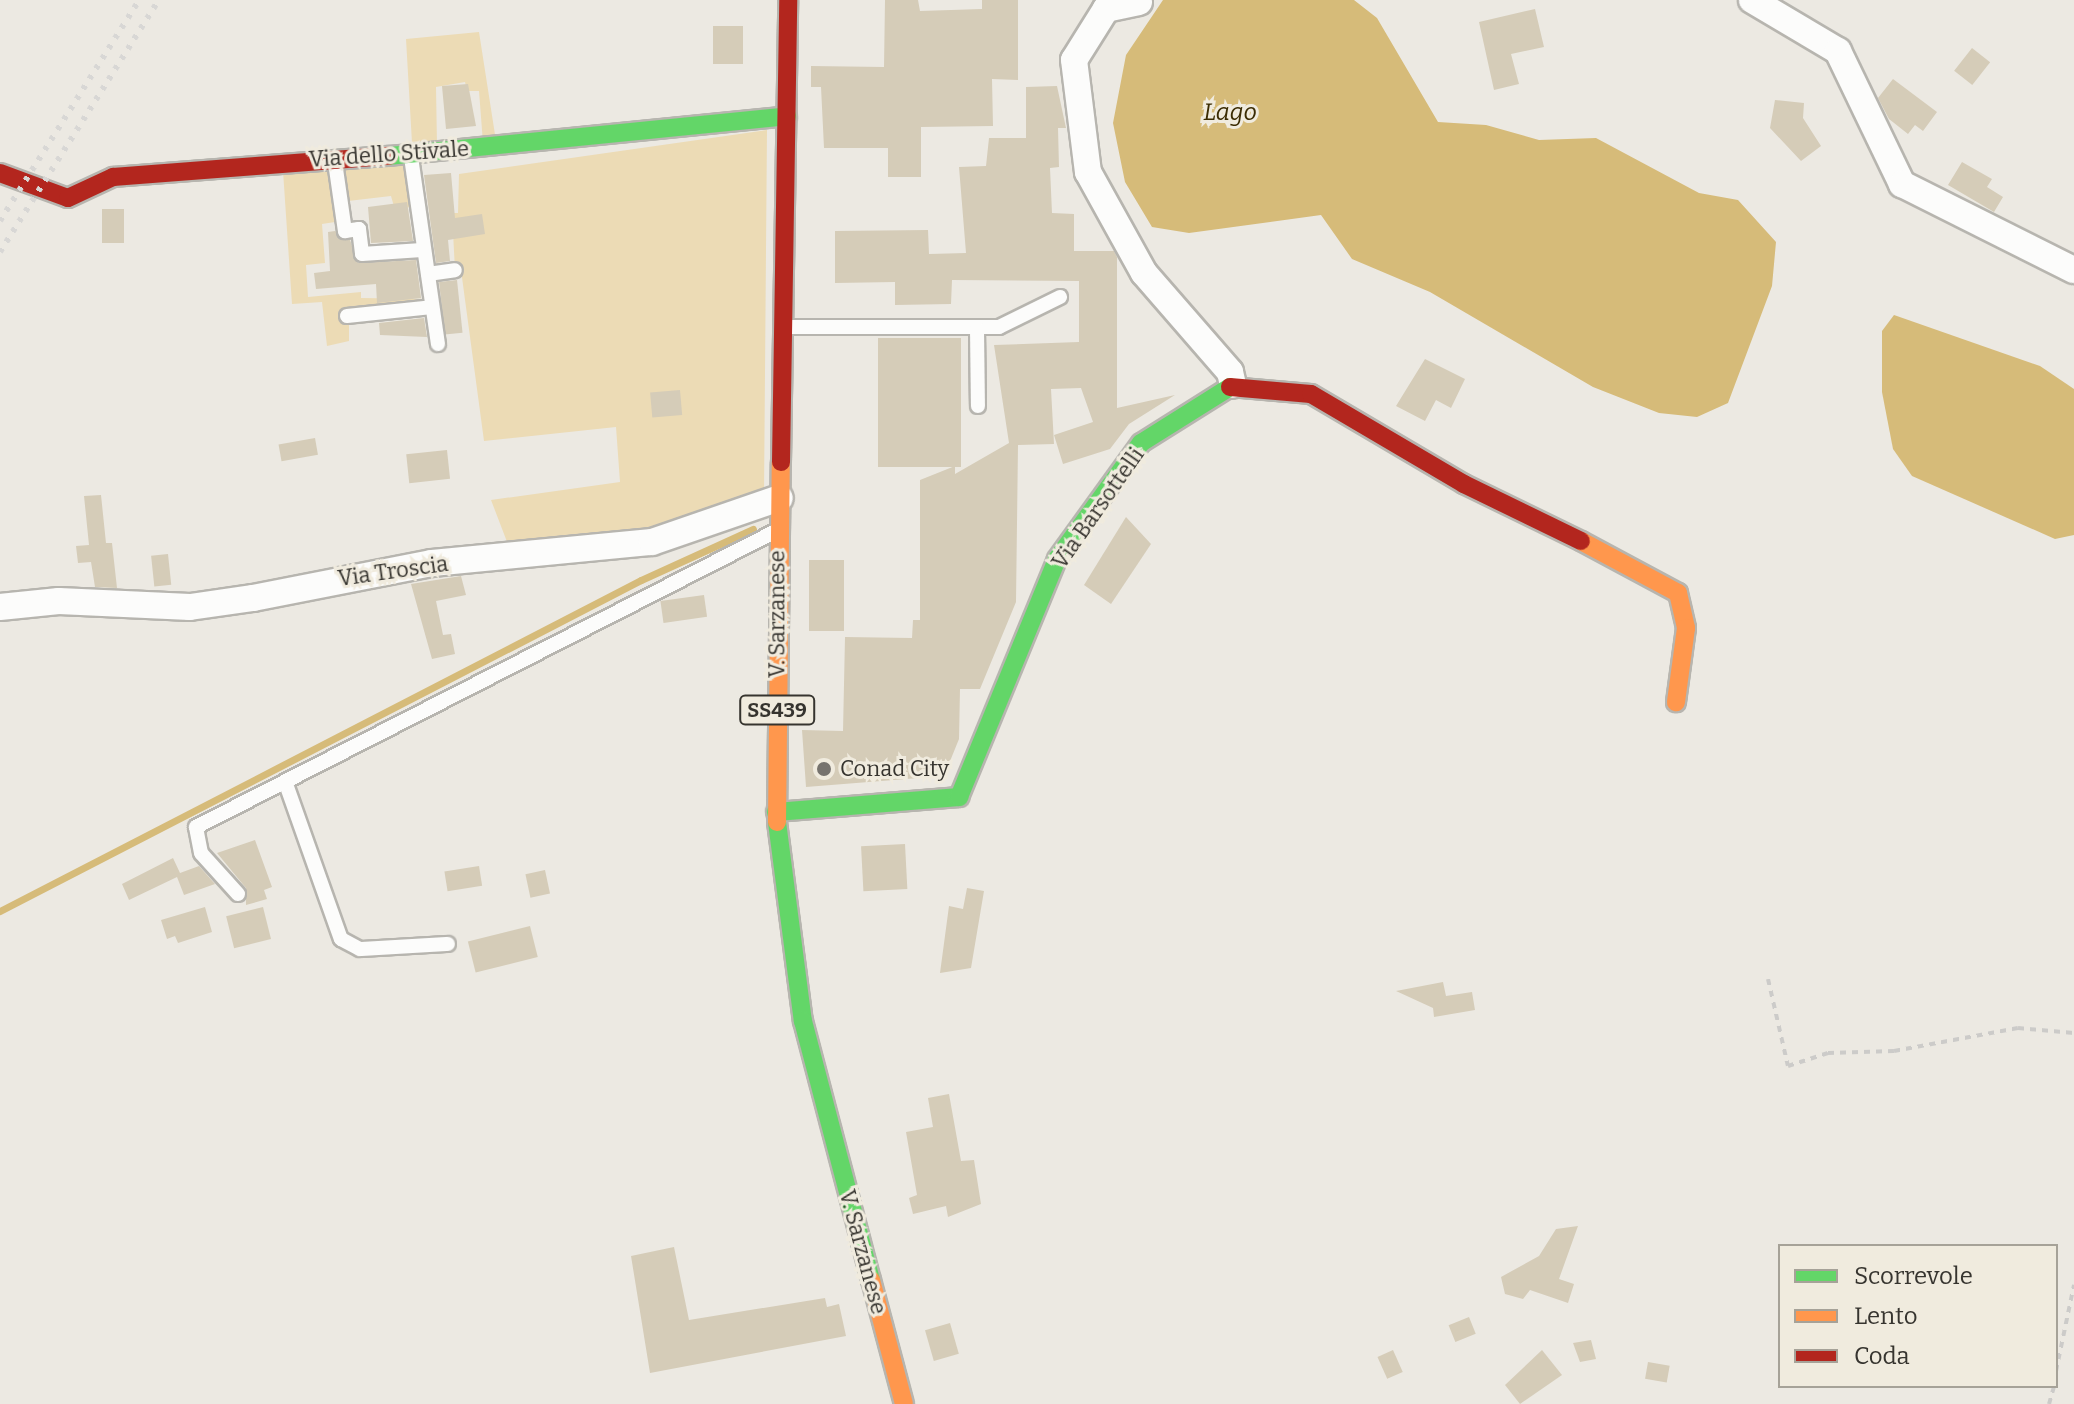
<!DOCTYPE html>
<html>
<head>
<meta charset="utf-8">
<style>
  body { margin:0 }
  #map { position:relative; width:2074px; height:1404px; overflow:hidden; background:#ece9e2; font-family:Bitter,serif }
  div>[style] { position:absolute }
  [style*='--x'] { left:calc(var(--x)*1px); top:calc(var(--y)*1px); width:calc(var(--w)*1px); rotate:calc(var(--a)*1deg) }
  .green>* { inset:0; background:#ecdbb5 }
  .water>* { inset:0; background:#d6bb79 }
  .stream>* { height:7px; margin:-3.5px; padding:0 3.5px; transform-origin:3.5px; border-radius:3.5px; background:#d6bb79 }
  .building>* { inset:0; background:#d5ccb8; transform-origin:0 0 }
  .path>* { height:4px; margin-top:-2px; transform-origin:0; background:repeating-linear-gradient(90deg,#cccbc9 0 6px,transparent 0 12px) }
  .roads { filter:drop-shadow(2px 0 #b7b5af) drop-shadow(-2px 0 #b7b5af) drop-shadow(0 2px #b7b5af) drop-shadow(0 -2px #b7b5af) }
  .lane>* { height:14px; margin:-7px; padding:0 7px; transform-origin:7px; border-radius:7px; background:#fcfcfb }
  .street>* { height:26px; margin:-13px; padding:0 13px; transform-origin:13px; border-radius:13px; background:#fcfcfb }
  .fast>* { height:18px; margin:-9px; padding:0 9px; transform-origin:9px; border-radius:9px; background:#63d668 }
  .slow>* { height:18px; margin:-9px; padding:0 9px; transform-origin:9px; border-radius:9px; background:#ff974d }
  .jam>* { height:18px; margin:-9px; padding:0 9px; transform-origin:9px; border-radius:9px; background:#b3261e }
  .rail>* { height:6px; margin-top:-3px; transform-origin:0; background:repeating-linear-gradient(90deg,#d8d7d5 0 4px,transparent 0 12px) }
  .dots>* { width:22px; height:22px; translate:-50% -50%; box-sizing:border-box; border:4px solid #f0ebde; border-radius:50% }
  span { translate:-50% -50%; white-space:nowrap; text-align:center; line-height:1.15; -webkit-text-stroke:6px #f0ebde; paint-order:stroke }
  .shield-label span { padding:2px 6px; background:#f0ebde; border:2px solid; border-radius:6px; -webkit-text-stroke-width:0 }
  .shield-label { font-size:20px; color:#36342f; font-weight:700 }
  .street-label { font-size:22px; color:#36342f }
  .poi-label { font-size:22px; color:#36342f }
  .left { translate:0 -50%; text-align:left }
  .water-label { font-size:24px; color:#3b2c03; font-style:italic }
  .legend { position:absolute; left:1778px; top:1244px; width:280px; height:144px; box-sizing:border-box; background:#f0ebde; border:2px solid #a6a298; margin:0; padding:10px 14px; list-style:none; font-size:24px; color:#36342f }
  .legend li { display:flex; align-items:center; gap:16px; height:40px }
  .legend b { width:40px; border:2px solid #a6a298 }
</style>
</head>
<body>
<div id="map">
  <div class="green">
    <i style="clip-path:polygon(479px 32px,496px 141px,483px 143px,479px 91px,467px 91px,465px 82px,436px 87px,437px 145px,412px 143px,406px 39px)"></i>
    <i style="clip-path:polygon(767px 130px,764px 495px,651px 532px,509px 547px,491px 500px,620px 482px,616px 427px,484px 441px,461px 270px,455px 270px,452px 213px,458px 213px,459px 174px)"></i>
    <i style="clip-path:polygon(405px 160px,410px 207px,395px 210px,391px 196px,348px 201px,342px 166px)"></i>
    <i style="clip-path:polygon(330px 166px,335px 222px,322px 224px,325px 263px,306px 265px,308px 297px,361px 292px,361px 298px,432px 299px,349px 320px,349px 341px,327px 346px,322px 302px,292px 304px,283px 171px)"></i>
  </div>
  <div class="water">
    <i style="clip-path:polygon(1163px 0,1354px 0,1377px 18px,1438px 122px,1486px 125px,1539px 140px,1596px 138px,1699px 193px,1738px 200px,1776px 242px,1772px 286px,1728px 403px,1697px 417px,1659px 413px,1593px 387px,1430px 292px,1352px 259px,1321px 215px,1189px 233px,1152px 227px,1125px 182px,1113px 123px,1126px 55px)"></i>
    <i style="clip-path:polygon(1894px 315px,2040px 366px,2074px 389px,2074px 535px,2055px 539px,1912px 476px,1893px 449px,1882px 392px,1882px 331px)"></i>
  </div>
  <div class="stream">
    <i style="--x:0;--y:911;--w:721;--a:-27.31"></i>
    <i style="--x:641;--y:580;--w:123;--a:-24.5"></i>
  </div>
  <div class="building">
    <i style="clip-path:polygon(885px 0,918px 0,920px 11px,982px 9px,982px 0,1018px 0,1018px 80px,992px 79px,993px 126px,921px 127px,921px 177px,888px 177px,888px 148px,824px 148px,821px 87px,811px 87px,811px 66px,884px 67px)"></i>
    <i style="clip-path:polygon(1535px 9px,1544px 47px,1511px 54px,1519px 84px,1494px 90px,1479px 22px)"></i>
    <i style="left:713px;top:26px;width:30px;height:38px"></i>
    <i style="left:1972px;top:48px;width:23px;height:29px;rotate:38deg"></i>
    <i style="clip-path:polygon(1893px 79px,1937px 112px,1923px 131px,1915px 125px,1908px 134px,1889px 119px,1878px 98px)"></i>
    <i style="clip-path:polygon(468px 84px,476px 126px,446px 129px,442px 86px)"></i>
    <i style="clip-path:polygon(1057px 86px,1066px 128px,1058px 128px,1059px 167px,1050px 168px,1052px 213px,1074px 214px,1074px 251px,1114px 251px,1117px 257px,1117px 408px,1175px 395px,1129px 424px,1110px 449px,1063px 464px,1054px 435px,1093px 422px,1081px 388px,1051px 389px,1054px 444px,1018px 445px,1016px 602px,980px 689px,960px 689px,959px 739px,944px 776px,806px 787px,802px 730px,843px 731px,845px 637px,912px 638px,913px 620px,920px 620px,920px 480px,955px 466px,955px 474px,1009px 443px,994px 345px,1079px 342px,1079px 281px,952px 280px,951px 304px,895px 305px,895px 282px,835px 283px,835px 231px,928px 230px,929px 254px,966px 253px,959px 167px,986px 166px,989px 138px,1026px 138px,1026px 87px)"></i>
    <i style="clip-path:polygon(1775px 100px,1804px 103px,1803px 118px,1821px 146px,1801px 161px,1770px 128px)"></i>
    <i style="clip-path:polygon(1962px 162px,1992px 179px,1987px 187px,2003px 197px,1994px 212px,1948px 185px)"></i>
    <i style="clip-path:polygon(451px 173px,455px 218px,482px 214px,485px 234px,448px 240px,450px 261px,436px 263px,424px 175px)"></i>
    <i style="clip-path:polygon(407px 202px,413px 241px,371px 243px,368px 207px)"></i>
    <i style="left:102px;top:209px;width:22px;height:34px"></i>
    <i style="clip-path:polygon(335px 231px,350px 240px,358px 263px,416px 260px,421px 298px,377px 303px,376px 284px,316px 289px,314px 273px,330px 271px,328px 232px)"></i>
    <i style="left:457px;top:280px;width:53px;height:18px;rotate:84deg"></i>
    <i style="clip-path:polygon(424px 318px,427px 337px,380px 335px,379px 323px)"></i>
    <i style="left:878px;top:338px;width:83px;height:129px"></i>
    <i style="clip-path:polygon(1425px 359px,1465px 379px,1451px 408px,1436px 400px,1425px 421px,1396px 406px)"></i>
    <i style="left:680px;top:390px;width:25px;height:30px;rotate:85deg"></i>
    <i style="left:315px;top:438px;width:17px;height:37px;rotate:80deg"></i>
    <i style="left:447px;top:450px;width:29px;height:41px;rotate:84deg"></i>
    <i style="clip-path:polygon(101px 495px,106px 543px,112px 543px,117px 588px,95px 587px,91px 562px,78px 563px,76px 546px,89px 545px,84px 496px)"></i>
    <i style="clip-path:polygon(1126px 517px,1151px 544px,1111px 604px,1084px 585px)"></i>
    <i style="left:168px;top:554px;width:31px;height:17px;rotate:84deg"></i>
    <i style="left:809px;top:560px;width:35px;height:71px"></i>
    <i style="clip-path:polygon(461px 576px,466px 595px,436px 601px,443px 635px,451px 634px,455px 654px,432px 659px,411px 584px)"></i>
    <i style="left:704px;top:595px;width:22px;height:44px;rotate:82deg"></i>
    <i style="clip-path:polygon(255px 840px,272px 887px,264px 890px,267px 899px,246px 905px,246px 888px,217px 853px)"></i>
    <i style="left:905px;top:844px;width:45px;height:44px;rotate:87deg"></i>
    <i style="clip-path:polygon(173px 858px,180px 873px,199px 866px,215px 884px,184px 895px,177px 877px,129px 900px,122px 884px)"></i>
    <i style="left:479px;top:866px;width:20px;height:35px;rotate:81deg"></i>
    <i style="left:545px;top:870px;width:24px;height:20px;rotate:78deg"></i>
    <i style="clip-path:polygon(967px 888px,984px 891px,971px 968px,940px 973px,949px 906px,963px 909px)"></i>
    <i style="clip-path:polygon(205px 907px,212px 932px,178px 943px,175px 936px,167px 939px,161px 920px)"></i>
    <i style="left:263px;top:907px;width:33px;height:38px;rotate:76deg"></i>
    <i style="left:530px;top:926px;width:32px;height:64px;rotate:76deg"></i>
    <i style="clip-path:polygon(1443px 982px,1446px 996px,1472px 992px,1475px 1010px,1434px 1017px,1433px 1008px,1396px 991px)"></i>
    <i style="clip-path:polygon(949px 1094px,961px 1161px,974px 1160px,981px 1204px,948px 1217px,946px 1206px,913px 1214px,909px 1198px,917px 1195px,906px 1132px,933px 1127px,928px 1098px)"></i>
    <i style="clip-path:polygon(1578px 1226px,1559px 1279px,1574px 1284px,1568px 1303px,1530px 1290px,1523px 1299px,1505px 1294px,1501px 1277px,1539px 1256px,1556px 1229px)"></i>
    <i style="clip-path:polygon(674px 1247px,689px 1320px,825px 1298px,827px 1307px,839px 1304px,846px 1336px,650px 1373px,631px 1256px)"></i>
    <i style="left:1469px;top:1317px;width:18px;height:22px;rotate:68deg"></i>
    <i style="left:950px;top:1323px;width:32px;height:26px;rotate:74deg"></i>
    <i style="clip-path:polygon(1591px 1340px,1596px 1359px,1580px 1362px,1573px 1343px)"></i>
    <i style="left:1393px;top:1350px;width:24px;height:17px;rotate:66deg"></i>
    <i style="clip-path:polygon(1542px 1350px,1562px 1375px,1520px 1404px,1505px 1385px)"></i>
    <i style="left:1648px;top:1362px;width:22px;height:17px;rotate:10deg"></i>
  </div>
  <div class="path">
    <i style="--x:1768;--y:979;--w:89;--a:77.1"></i>
    <i style="--x:1788;--y:1066;--w:42;--a:-18"></i>
    <i style="--x:1828;--y:1053;--w:66;--a:-1.7"></i>
    <i style="--x:1894;--y:1051;--w:126;--a:-10.5"></i>
    <i style="--x:2018;--y:1028;--w:56;--a:5.1"></i>
    <i style="--x:2056;--y:1371;--w:88;--a:-78.2"></i>
    <i style="--x:2049;--y:1404;--w:19;--a:-74"></i>
  </div>
  <div class="roads">
    <div class="lane">
      <i style="--x:411;--y:157;--w:189;--a:81.8"></i>
      <i style="--x:335;--y:162;--w:70;--a:81.8"></i>
      <i style="--x:345;--y:231;--w:14;--a:-8"></i>
      <i style="--x:359;--y:229;--w:25;--a:83"></i>
      <i style="--x:362;--y:254;--w:60;--a:-3.8"></i>
      <i style="--x:428;--y:274;--w:27;--a:-8"></i>
      <i style="--x:347;--y:316;--w:85;--a:-6"></i>
      <i style="--x:787;--y:327;--w:212;--a:0"></i>
      <i style="--x:999;--y:327;--w:68;--a:-26.2"></i>
      <i style="--x:977;--y:329;--w:77;--a:89.3"></i>
      <i style="--x:286;--y:784;--w:164;--a:70.5"></i>
      <i style="--x:341;--y:939;--w:21;--a:28"></i>
      <i style="--x:360;--y:949;--w:88;--a:-3.3"></i>
      <i style="--x:238;--y:894;--w:55;--a:-132.1"></i>
      <i style="--x:201;--y:853;--w:26;--a:-101"></i>
      <i style="--x:196;--y:827;--w:649;--a:-27.04"></i>
    </div>
    <div class="street">
      <i style="--x:1752;--y:0;--w:100;--a:30.7"></i>
      <i style="--x:1838;--y:51;--w:148;--a:64.3"></i>
      <i style="--x:1902;--y:184;--w:192;--a:26.6"></i>
      <i style="--x:1139;--y:2;--w:34;--a:168"></i>
      <i style="--x:1106;--y:9;--w:60;--a:122.1"></i>
      <i style="--x:1074;--y:60;--w:113;--a:82.9"></i>
      <i style="--x:1088;--y:172;--w:115;--a:61"></i>
      <i style="--x:1144;--y:273;--w:131;--a:49"></i>
      <i style="--x:1230;--y:372;--w:13;--a:77"></i>
      <i style="--x:0;--y:607;--w:59;--a:-5.8"></i>
      <i style="--x:59;--y:601;--w:131;--a:2.6"></i>
      <i style="--x:190;--y:607;--w:64;--a:-8.1"></i>
      <i style="--x:253;--y:598;--w:182;--a:-11.1"></i>
      <i style="--x:432;--y:563;--w:221;--a:-5.5"></i>
      <i style="--x:652;--y:542;--w:135;--a:-19"></i>
    </div>
    <div class="fast">
      <i style="--x:389;--y:156;--w:400;--a:-5.7"></i>
      <i style="--x:776;--y:812;--w:184;--a:-4.7"></i>
      <i style="--x:959;--y:797;--w:257;--a:-67.6"></i>
      <i style="--x:1057;--y:559;--w:143;--a:-54.1"></i>
      <i style="--x:1141;--y:443;--w:105;--a:-32.2"></i>
      <i style="--x:777;--y:822;--w:201;--a:82.6"></i>
      <i style="--x:803;--y:1021;--w:268;--a:75.3"></i>
    </div>
    <div class="slow">
      <i style="--x:1581;--y:541;--w:110;--a:28.2"></i>
      <i style="--x:1678;--y:593;--w:36;--a:77"></i>
      <i style="--x:1686;--y:628;--w:75;--a:97.7"></i>
      <i style="--x:777;--y:822;--w:360;--a:-89.4"></i>
      <i style="--x:871;--y:1280;--w:128;--a:75.1"></i>
    </div>
    <div class="jam">
      <i style="--x:0;--y:173;--w:72;--a:20.2"></i>
      <i style="--x:68;--y:198;--w:50;--a:-25"></i>
      <i style="--x:113;--y:177;--w:277;--a:-4.4"></i>
      <i style="--x:1230;--y:387;--w:81;--a:4.9"></i>
      <i style="--x:1311;--y:394;--w:178;--a:30.5"></i>
      <i style="--x:1464;--y:484;--w:130;--a:26"></i>
      <i style="--x:781;--y:462;--w:462;--a:-89.1"></i>
    </div>
  </div>
  <div class="rail">
    <i style="--x:0;--y:221;--w:261;--a:-57.8"></i>
    <i style="--x:0;--y:252;--w:298;--a:-57.8"></i>
  </div>
  <div class="dots">
    <i style="left:824px;top:769px;background:#76736e"></i>
  </div>
  <div class="shield-label">
    <span style="left:777px;top:710px">SS439</span>
  </div>
  <div class="street-label">
    <span style="left:389px;top:154px;rotate:-4deg">Via dello Stivale</span>
    <span style="left:1098px;top:508px;rotate:-55deg">Via Barsottelli</span>
    <span style="left:393px;top:571px;rotate:-8deg">Via Troscia</span>
    <span style="left:777px;top:614px;rotate:-90deg">V. Sarzanese</span>
    <span style="left:863px;top:1252px;rotate:75deg">V. Sarzanese</span>
  </div>
  <div class="poi-label">
    <span class="left" style="left:840px;top:769px">Conad City</span>
  </div>
  <div class="water-label">
    <span style="left:1230px;top:113px">Lago</span>
  </div>
  <ul class="legend">
  <li><b style="height:10px;background:#63d668"></b>Scorrevole</li>
  <li><b style="height:10px;background:#ff974d"></b>Lento</li>
  <li><b style="height:10px;background:#b3261e"></b>Coda</li>
  </ul>
</div>
</body>
</html>
